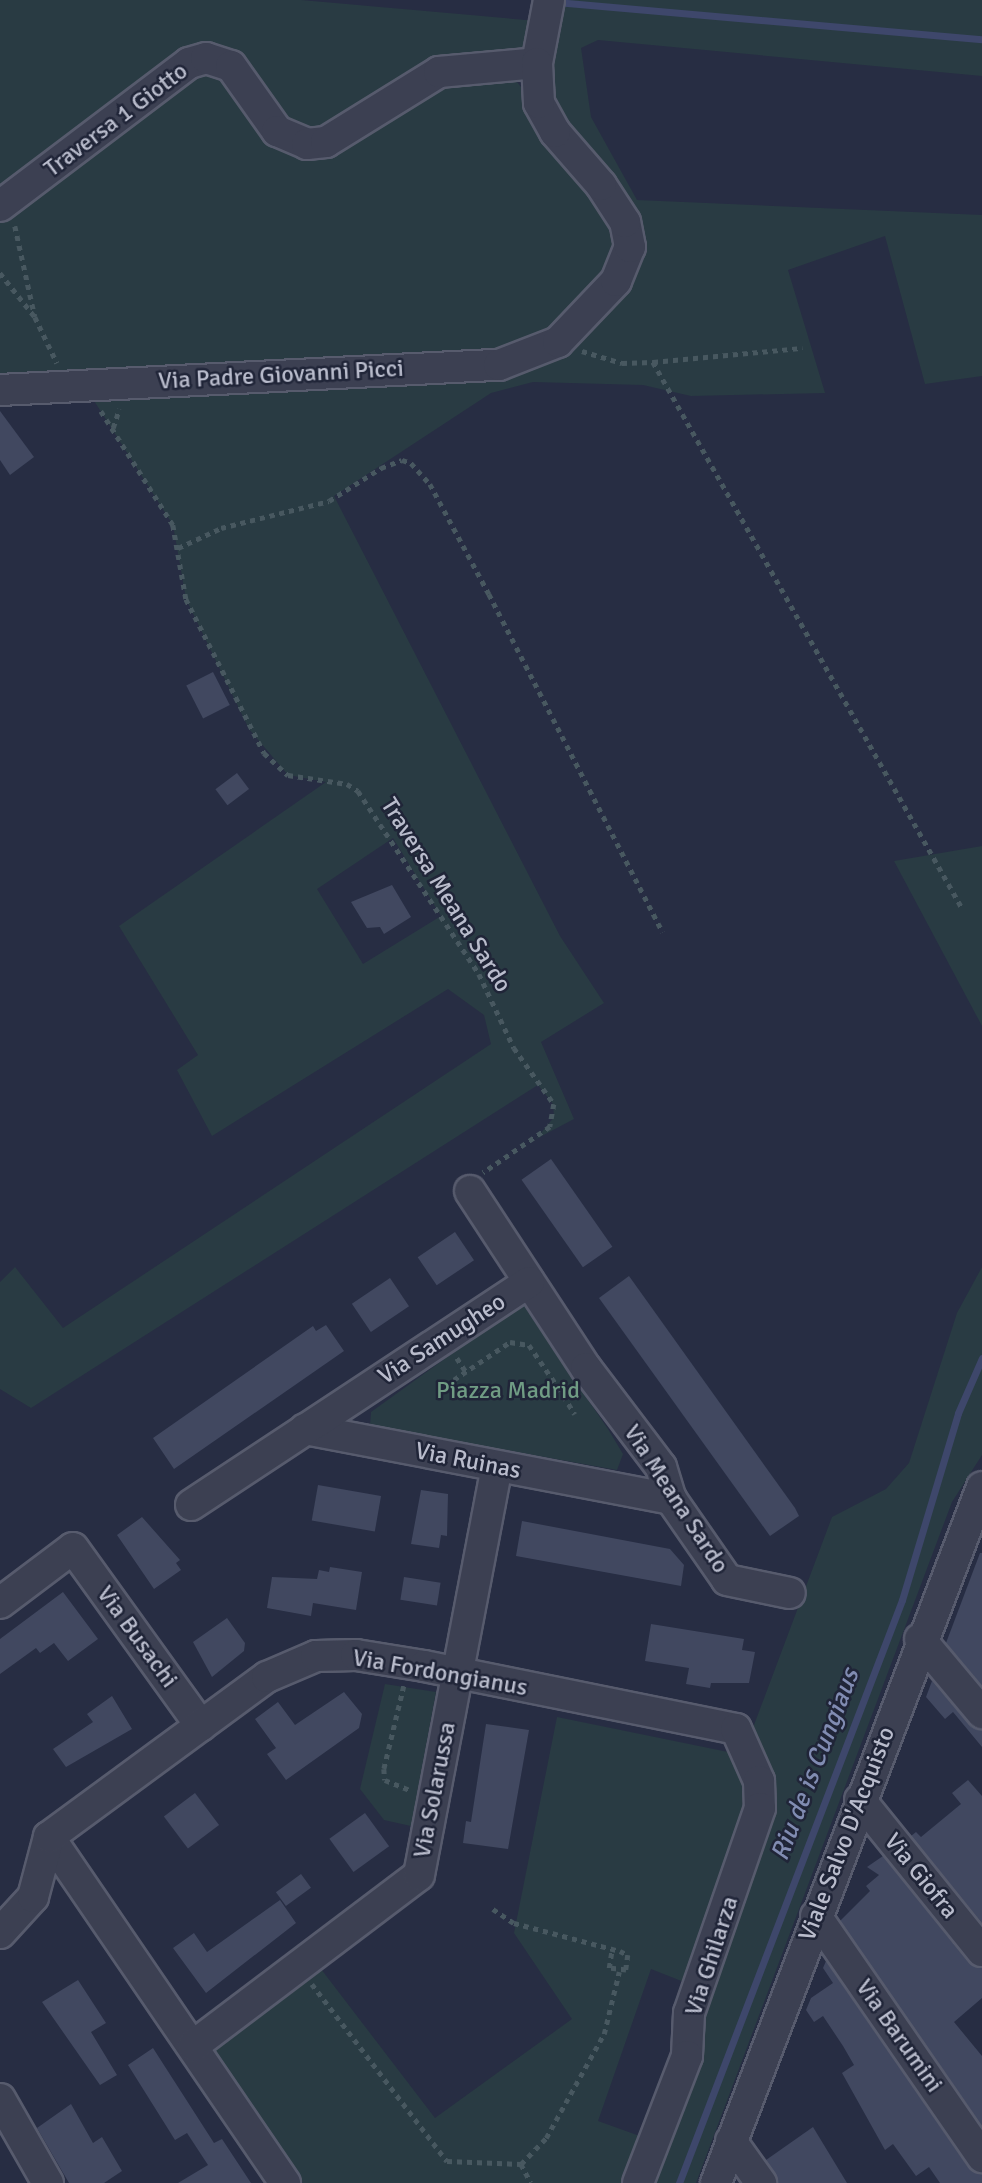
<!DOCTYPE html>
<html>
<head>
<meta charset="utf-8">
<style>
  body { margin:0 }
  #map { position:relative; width:982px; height:2183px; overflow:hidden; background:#272d43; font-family:Signika,sans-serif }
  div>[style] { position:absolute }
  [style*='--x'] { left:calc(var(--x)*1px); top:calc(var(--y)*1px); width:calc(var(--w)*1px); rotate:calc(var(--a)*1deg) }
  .green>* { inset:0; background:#293b43 }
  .stream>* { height:7px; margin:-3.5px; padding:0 3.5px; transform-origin:3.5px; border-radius:3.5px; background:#3e476b }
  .building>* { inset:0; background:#414860; transform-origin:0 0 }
  .path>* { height:4.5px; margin-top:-2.25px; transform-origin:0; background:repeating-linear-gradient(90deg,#485860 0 5px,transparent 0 10px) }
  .roads { filter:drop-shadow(2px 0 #575b6d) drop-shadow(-2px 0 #575b6d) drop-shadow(0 2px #575b6d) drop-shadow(0 -2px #575b6d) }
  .minor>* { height:30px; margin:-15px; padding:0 15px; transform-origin:15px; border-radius:15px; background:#3c4052 }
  span { translate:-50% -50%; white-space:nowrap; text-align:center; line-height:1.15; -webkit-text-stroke:5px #202538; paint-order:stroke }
  .street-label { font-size:24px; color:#b9bccc }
  .park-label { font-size:24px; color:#709c84 }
  .water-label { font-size:26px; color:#818cb2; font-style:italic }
</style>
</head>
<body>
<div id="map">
  <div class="green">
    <i style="clip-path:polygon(0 0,301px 0,537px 21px,527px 51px,303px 135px,222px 55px,0 195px)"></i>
    <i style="clip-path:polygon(evenodd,564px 0,982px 0,982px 76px,598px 40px,581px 48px,591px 117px,637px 200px,982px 215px,982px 376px,925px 384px,885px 236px,788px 270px,825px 393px,691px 396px,643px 385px,533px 382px,491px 393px,334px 496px,560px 936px,604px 1003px,541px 1042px,574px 1119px,536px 1139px,554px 1117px,553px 1104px,538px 1085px,31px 1408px,0 1389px,0 1282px,15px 1267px,63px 1328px,491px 1044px,484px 1015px,448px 989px,212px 1136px,177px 1070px,198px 1055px,119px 926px,326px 782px,288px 775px,249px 729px,186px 599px,173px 525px,91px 396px,562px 352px,606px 313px,643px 256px,638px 224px,571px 138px,546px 89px,564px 0,393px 838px,441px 916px,363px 964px,317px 889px,393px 838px)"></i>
    <i style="clip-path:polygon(193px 72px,226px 73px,287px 147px,437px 85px,504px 76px,518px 83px,598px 192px,618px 239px,614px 263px,555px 329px,504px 357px,0 376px,0 217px)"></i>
    <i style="clip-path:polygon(982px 846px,982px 1026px,894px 861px)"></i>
    <i style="clip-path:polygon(evenodd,982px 1267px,982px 1455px,952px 1502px,696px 2183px,303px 2183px,215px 2051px,321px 1969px,435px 2118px,572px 2019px,514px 1933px,557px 1717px,733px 1753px,748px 1741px,832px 1517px,886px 1489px,909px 1463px,957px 1313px,982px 1267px,651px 1969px,684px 1982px,662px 2144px,598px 2121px,651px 1969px)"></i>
    <i style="clip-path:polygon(522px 1303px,608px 1429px,623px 1454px,617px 1470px,370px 1426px,371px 1412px)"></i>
    <i style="clip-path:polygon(385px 1684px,436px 1692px,411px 1826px,384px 1820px,360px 1789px)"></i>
  </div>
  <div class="stream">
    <i style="--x:556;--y:2;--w:428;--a:5"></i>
    <i style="--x:679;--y:2183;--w:624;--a:-69.07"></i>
    <i style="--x:902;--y:1600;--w:195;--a:-73.3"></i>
    <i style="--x:958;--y:1413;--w:60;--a:-66.4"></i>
  </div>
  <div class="building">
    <i style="clip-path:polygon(0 411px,34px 457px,10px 475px,0 460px)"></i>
    <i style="left:213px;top:672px;width:37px;height:30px;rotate:63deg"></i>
    <i style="left:237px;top:773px;width:20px;height:27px;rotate:53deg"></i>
    <i style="clip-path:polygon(392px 885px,411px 917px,384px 934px,380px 927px,367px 928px,351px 902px)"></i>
    <i style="left:551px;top:1159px;width:107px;height:36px;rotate:55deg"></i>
    <i style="left:455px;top:1232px;width:34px;height:45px;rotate:56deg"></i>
    <i style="clip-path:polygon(629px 1276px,795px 1508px,799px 1516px,770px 1536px,599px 1298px)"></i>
    <i style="left:390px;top:1278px;width:34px;height:46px;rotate:56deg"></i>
    <i style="clip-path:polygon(326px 1325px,344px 1351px,174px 1469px,153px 1438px,313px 1326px,316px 1331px)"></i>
    <i style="left:318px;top:1485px;width:64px;height:36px;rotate:10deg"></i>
    <i style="clip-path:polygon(421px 1490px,448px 1494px,447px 1536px,441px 1535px,439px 1548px,411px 1544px)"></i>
    <i style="clip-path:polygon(142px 1517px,180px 1560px,176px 1563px,181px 1570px,154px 1589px,117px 1535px)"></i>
    <i style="clip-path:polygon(522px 1521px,670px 1549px,684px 1565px,681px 1586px,516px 1556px)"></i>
    <i style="clip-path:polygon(980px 1553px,982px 1553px,982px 1686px,946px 1643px)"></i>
    <i style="clip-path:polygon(330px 1567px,362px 1572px,356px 1610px,313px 1603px,311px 1616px,267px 1608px,272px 1577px,317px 1579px,319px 1570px,329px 1572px)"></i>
    <i style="left:404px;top:1577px;width:37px;height:23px;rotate:9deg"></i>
    <i style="clip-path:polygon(63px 1592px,98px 1639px,68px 1661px,54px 1643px,40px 1653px,36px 1648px,0 1674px,0 1639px)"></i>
    <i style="clip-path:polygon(227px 1618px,245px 1643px,244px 1651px,212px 1677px,193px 1642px)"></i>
    <i style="clip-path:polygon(651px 1624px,744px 1639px,742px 1650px,755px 1652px,749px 1683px,711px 1683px,710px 1688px,686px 1684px,689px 1668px,645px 1661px)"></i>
    <i style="clip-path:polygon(932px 1681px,969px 1724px,982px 1730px,982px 1747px,953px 1712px,945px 1719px,926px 1697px)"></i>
    <i style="clip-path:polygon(344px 1692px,362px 1714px,359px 1728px,286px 1780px,267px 1754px,276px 1748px,255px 1719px,278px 1702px,295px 1725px)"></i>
    <i style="clip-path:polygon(112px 1696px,132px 1729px,66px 1767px,53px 1749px,93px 1722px,87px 1714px)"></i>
    <i style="clip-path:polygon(486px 1724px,529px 1730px,508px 1849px,463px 1843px,466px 1821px,471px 1822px)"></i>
    <i style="clip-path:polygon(968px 1780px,982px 1796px,982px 1923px,911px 1836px,916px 1832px,921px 1837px,961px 1804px,952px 1793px)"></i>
    <i style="left:195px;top:1793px;width:40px;height:39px;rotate:53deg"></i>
    <i style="left:365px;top:1813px;width:41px;height:44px;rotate:54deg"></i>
    <i style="clip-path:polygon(883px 1856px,968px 1962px,982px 1968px,982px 1998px,954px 2022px,982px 2056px,982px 2126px,840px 1921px,870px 1891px,866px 1886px,879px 1875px,867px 1867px)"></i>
    <i style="left:301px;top:1874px;width:17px;height:31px;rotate:54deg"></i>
    <i style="clip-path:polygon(280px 1900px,296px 1923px,206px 1993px,173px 1948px,194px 1933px,207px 1952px)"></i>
    <i style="clip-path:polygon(826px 1961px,968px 2167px,982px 2174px,982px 2183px,940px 2183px,929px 2167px,916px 2176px,893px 2144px,885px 2150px,842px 2073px,854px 2065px,843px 2046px,823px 2016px,814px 2022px,806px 2010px,811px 1998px,833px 1983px,823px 1968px)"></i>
    <i style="clip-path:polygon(78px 1980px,106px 2023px,91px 2032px,117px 2075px,100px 2085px,42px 2002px)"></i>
    <i style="clip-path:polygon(153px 2048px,214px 2143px,222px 2139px,251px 2183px,178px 2183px,208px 2165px,187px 2133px,175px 2140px,128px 2065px)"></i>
    <i style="clip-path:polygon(71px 2104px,93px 2143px,102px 2137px,122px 2171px,104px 2183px,69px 2183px,37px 2128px)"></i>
    <i style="clip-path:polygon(813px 2127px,847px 2183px,778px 2183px,766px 2160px)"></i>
  </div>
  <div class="path">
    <i style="--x:15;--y:226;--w:93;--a:77.6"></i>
    <i style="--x:0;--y:273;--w:56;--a:51.5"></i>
    <i style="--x:35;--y:317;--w:51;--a:64.4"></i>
    <i style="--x:582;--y:351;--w:42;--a:16.7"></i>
    <i style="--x:622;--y:363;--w:31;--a:-2"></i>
    <i style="--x:653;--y:362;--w:627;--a:60.49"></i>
    <i style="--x:653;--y:362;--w:150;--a:-5.4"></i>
    <i style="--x:101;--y:411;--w:135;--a:57.7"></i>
    <i style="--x:173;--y:525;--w:75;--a:80"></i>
    <i style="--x:186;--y:599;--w:173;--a:63.1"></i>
    <i style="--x:264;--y:753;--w:33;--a:43"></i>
    <i style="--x:288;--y:775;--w:60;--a:8.7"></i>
    <i style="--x:347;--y:784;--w:13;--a:32"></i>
    <i style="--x:358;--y:791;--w:219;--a:56.5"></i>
    <i style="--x:479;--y:974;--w:82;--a:64.7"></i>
    <i style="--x:514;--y:1048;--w:69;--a:54.5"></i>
    <i style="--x:554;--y:1104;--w:23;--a:100"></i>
    <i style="--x:550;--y:1127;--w:81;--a:145.5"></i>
    <i style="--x:113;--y:428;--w:20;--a:-72"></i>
    <i style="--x:178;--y:548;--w:47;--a:-24.9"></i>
    <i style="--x:221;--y:528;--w:111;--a:-14"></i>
    <i style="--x:329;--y:501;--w:62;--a:-32.4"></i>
    <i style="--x:381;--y:468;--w:22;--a:-21"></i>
    <i style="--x:402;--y:460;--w:9;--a:18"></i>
    <i style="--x:411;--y:463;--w:28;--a:48"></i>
    <i style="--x:430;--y:484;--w:125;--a:61.8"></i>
    <i style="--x:489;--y:594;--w:380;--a:62.8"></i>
    <i style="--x:457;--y:1358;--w:17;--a:57"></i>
    <i style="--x:558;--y:1387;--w:32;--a:58"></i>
    <i style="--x:437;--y:1391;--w:88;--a:-33.9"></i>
    <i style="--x:510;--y:1342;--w:19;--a:9"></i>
    <i style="--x:529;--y:1345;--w:51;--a:55.4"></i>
    <i style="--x:558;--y:1387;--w:9;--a:-36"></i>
    <i style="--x:404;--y:1686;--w:85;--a:103.5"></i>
    <i style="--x:384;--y:1769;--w:11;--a:85"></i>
    <i style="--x:385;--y:1780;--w:27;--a:22"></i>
    <i style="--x:493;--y:1909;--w:25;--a:34"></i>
    <i style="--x:514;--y:1923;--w:110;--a:14.8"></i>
    <i style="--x:620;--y:1951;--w:9;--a:27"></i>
    <i style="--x:628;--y:1955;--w:15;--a:98"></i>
    <i style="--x:626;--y:1970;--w:17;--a:-173"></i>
    <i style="--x:609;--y:1968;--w:18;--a:-81"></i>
    <i style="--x:312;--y:1984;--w:223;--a:52.7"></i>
    <i style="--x:447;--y:2161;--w:74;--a:2.3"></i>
    <i style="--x:521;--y:2164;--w:36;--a:-46"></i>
    <i style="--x:546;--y:2138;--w:119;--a:-60.9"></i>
    <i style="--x:604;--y:2034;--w:64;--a:-76.4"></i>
    <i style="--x:521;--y:2164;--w:21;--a:62"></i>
  </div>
  <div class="roads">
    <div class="minor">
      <i style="--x:0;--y:206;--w:237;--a:-37.1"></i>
      <i style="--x:189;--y:63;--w:18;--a:-16"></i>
      <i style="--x:206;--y:58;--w:26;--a:18"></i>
      <i style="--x:231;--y:66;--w:80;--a:54.7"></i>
      <i style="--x:277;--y:131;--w:33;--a:23"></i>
      <i style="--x:307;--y:144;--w:19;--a:-6"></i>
      <i style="--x:326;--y:142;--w:133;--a:-31.8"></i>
      <i style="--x:439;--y:72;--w:98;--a:-5.2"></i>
      <i style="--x:537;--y:63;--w:64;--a:-79.2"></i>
      <i style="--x:0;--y:390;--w:500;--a:-2.9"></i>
      <i style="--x:499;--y:365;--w:63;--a:-21.3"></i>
      <i style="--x:558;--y:342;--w:84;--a:-46.4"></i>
      <i style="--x:616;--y:281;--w:37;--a:-68"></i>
      <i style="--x:630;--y:247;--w:25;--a:-101"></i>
      <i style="--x:625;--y:222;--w:44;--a:-123"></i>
      <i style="--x:601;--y:185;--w:70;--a:-131"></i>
      <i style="--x:555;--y:132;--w:33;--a:-119"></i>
      <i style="--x:539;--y:103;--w:40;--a:-92.9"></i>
      <i style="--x:470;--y:1191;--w:212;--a:56.8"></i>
      <i style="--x:586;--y:1368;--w:124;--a:52.9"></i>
      <i style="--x:661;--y:1467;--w:34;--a:73"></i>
      <i style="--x:671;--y:1499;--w:98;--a:55.3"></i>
      <i style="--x:727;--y:1580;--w:64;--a:11.7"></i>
      <i style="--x:305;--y:1429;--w:373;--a:10.8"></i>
      <i style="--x:191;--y:1505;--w:405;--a:-33.4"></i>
      <i style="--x:0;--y:1603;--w:91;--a:-37"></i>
      <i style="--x:73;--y:1548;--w:219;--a:54.3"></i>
      <i style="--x:920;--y:1639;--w:97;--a:50"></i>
      <i style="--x:860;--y:1800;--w:194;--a:51.1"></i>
      <i style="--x:49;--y:1837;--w:419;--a:55.7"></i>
      <i style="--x:816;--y:1916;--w:293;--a:55.4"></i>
      <i style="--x:0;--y:1933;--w:49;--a:-47.5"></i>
      <i style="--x:33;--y:1897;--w:62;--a:-75.1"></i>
      <i style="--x:49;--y:1837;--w:270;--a:-36.3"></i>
      <i style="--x:267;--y:1677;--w:53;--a:-23.2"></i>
      <i style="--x:316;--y:1656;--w:40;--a:-1.4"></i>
      <i style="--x:356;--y:1655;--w:69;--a:9.2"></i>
      <i style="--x:424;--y:1666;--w:318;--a:11.4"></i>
      <i style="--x:736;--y:1729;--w:57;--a:66.1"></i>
      <i style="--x:759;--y:1781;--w:27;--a:88"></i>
      <i style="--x:760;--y:1808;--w:217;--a:109.1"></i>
      <i style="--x:689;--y:2013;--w:43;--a:92.7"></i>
      <i style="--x:687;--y:2056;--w:136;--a:111.1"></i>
      <i style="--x:193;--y:2046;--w:283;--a:-37.1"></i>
      <i style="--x:419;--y:1875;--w:415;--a:-79.2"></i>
      <i style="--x:0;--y:2099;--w:97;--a:60.3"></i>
      <i style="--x:731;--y:2141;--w:52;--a:54.5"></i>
      <i style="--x:716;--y:2183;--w:745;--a:-69.08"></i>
    </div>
  </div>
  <div class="street-label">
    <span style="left:116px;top:120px;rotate:-37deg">Traversa 1 Giotto</span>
    <span style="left:281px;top:375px;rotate:-3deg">Via Padre Giovanni Picci</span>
    <span style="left:446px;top:895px;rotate:58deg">Traversa Meana Sardo</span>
    <span style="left:442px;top:1339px;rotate:-33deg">Via Samugheo</span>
    <span style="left:468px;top:1461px;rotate:11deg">Via Ruinas</span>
    <span style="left:676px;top:1499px;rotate:57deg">Via Meana Sardo</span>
    <span style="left:137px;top:1637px;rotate:54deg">Via Busachi</span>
    <span style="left:440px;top:1673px;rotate:10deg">Via Fordongianus</span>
    <span style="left:435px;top:1790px;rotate:-79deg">Via Solarussa</span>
    <span style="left:847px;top:1834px;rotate:-69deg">Viale Salvo D'Acquisto</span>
    <span style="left:921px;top:1876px;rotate:51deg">Via Giofra</span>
    <span style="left:712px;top:1956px;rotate:-72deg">Via Ghilarza</span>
    <span style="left:899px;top:2036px;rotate:55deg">Via Barumini</span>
  </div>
  <div class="park-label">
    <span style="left:508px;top:1391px">Piazza Madrid</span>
  </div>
  <div class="water-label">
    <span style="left:816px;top:1765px;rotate:-69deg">Riu de is Cungiaus</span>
  </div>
</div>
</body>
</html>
